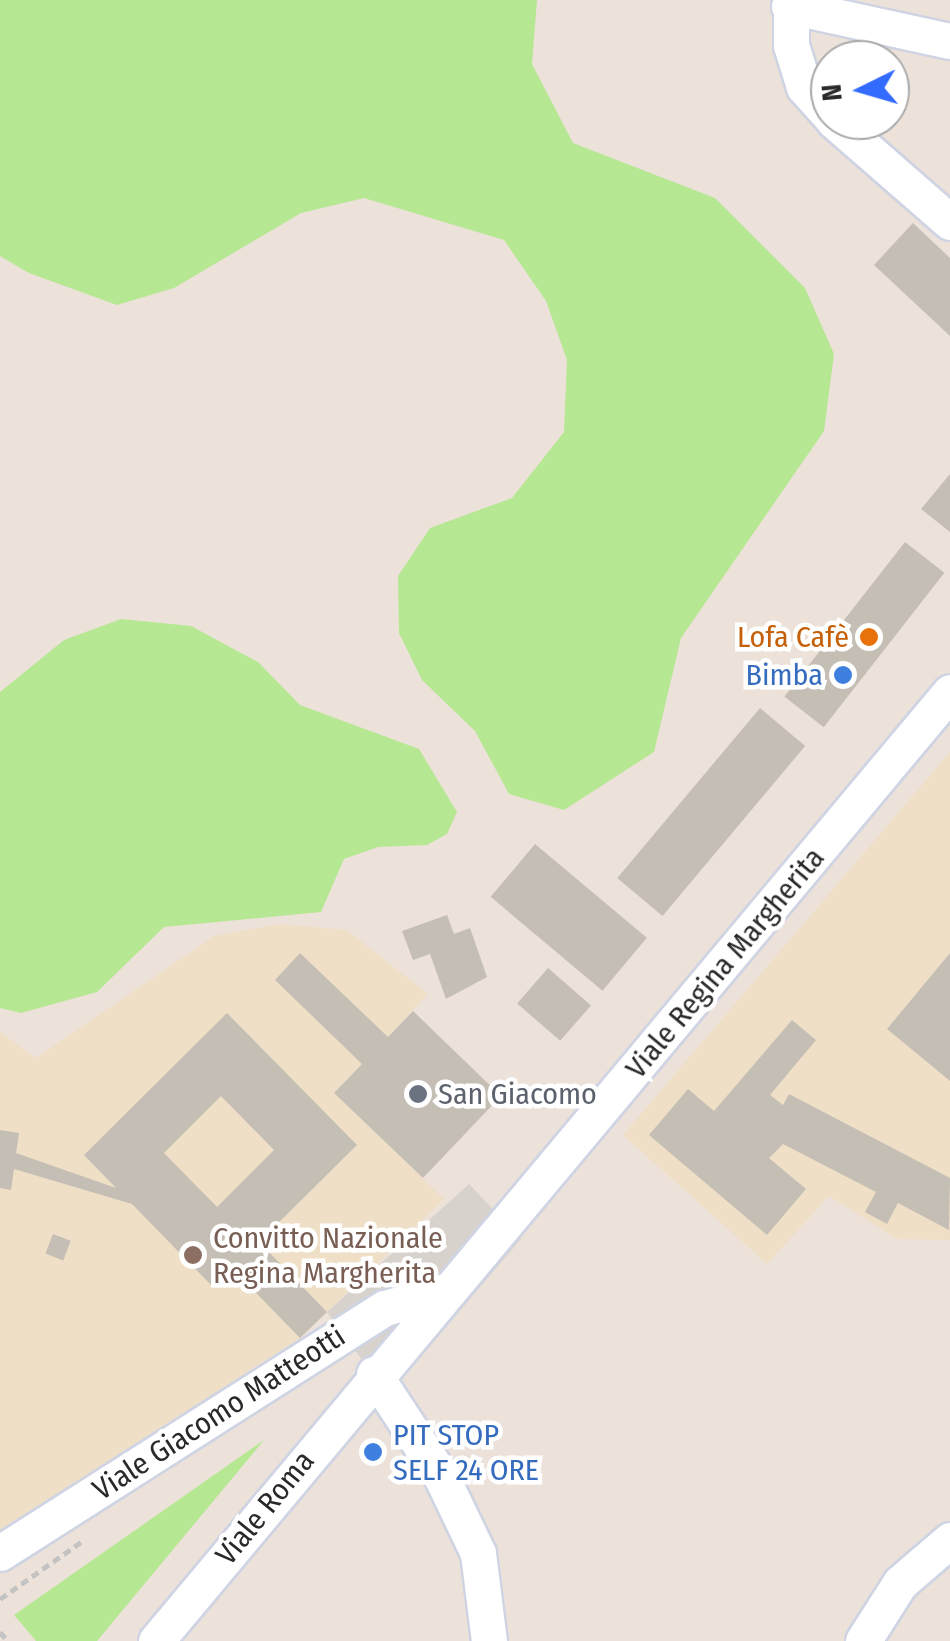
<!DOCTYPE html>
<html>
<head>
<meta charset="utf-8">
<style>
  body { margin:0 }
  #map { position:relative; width:950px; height:1641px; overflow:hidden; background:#ece2d9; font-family:"Fira Sans Condensed",sans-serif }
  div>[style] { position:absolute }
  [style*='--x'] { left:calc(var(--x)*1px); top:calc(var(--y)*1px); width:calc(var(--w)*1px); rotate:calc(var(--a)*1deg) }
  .education>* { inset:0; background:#efdfc7 }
  .green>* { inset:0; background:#b6e792 }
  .plaza>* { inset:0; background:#d8d2cc }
  .building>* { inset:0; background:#c4beb5; transform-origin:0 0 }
  .path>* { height:5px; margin-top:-2.5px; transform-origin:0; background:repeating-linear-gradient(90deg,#c3c3c3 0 8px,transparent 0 13px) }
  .roads { filter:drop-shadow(2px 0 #cfd4e3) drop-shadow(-2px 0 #cfd4e3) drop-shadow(0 2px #cfd4e3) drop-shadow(0 -2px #cfd4e3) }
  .minor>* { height:35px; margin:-17.5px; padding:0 17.5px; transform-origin:17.5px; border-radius:17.5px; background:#fff }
  .dots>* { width:28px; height:28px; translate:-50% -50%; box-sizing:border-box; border:5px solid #fff; border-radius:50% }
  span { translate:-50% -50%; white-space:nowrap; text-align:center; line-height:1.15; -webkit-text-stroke:9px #fff; paint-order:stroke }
  .food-label { font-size:30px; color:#c56008 }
  .right { translate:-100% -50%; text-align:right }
  .shop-label { font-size:30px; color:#366cbe }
  .left { translate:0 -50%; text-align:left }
  .street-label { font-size:30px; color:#292929 }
  .worship-label { font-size:30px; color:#5b616d }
  .education-label { font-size:30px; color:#785e54 }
  .north { position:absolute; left:810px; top:40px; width:100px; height:100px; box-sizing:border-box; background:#fff; border:2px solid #a9a9a9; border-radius:50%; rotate:265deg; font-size:28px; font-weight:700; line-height:40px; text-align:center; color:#292929 }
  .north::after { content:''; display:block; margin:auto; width:35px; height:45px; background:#336bff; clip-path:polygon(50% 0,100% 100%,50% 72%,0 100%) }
</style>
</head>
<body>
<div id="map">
  <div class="education">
    <i style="clip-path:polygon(950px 752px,950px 1240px,897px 1239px,829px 1196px,767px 1264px,623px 1135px)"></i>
    <i style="clip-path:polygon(280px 924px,347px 930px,428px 994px,335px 1093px,444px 1199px,300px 1338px,0 1531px,0 1032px,36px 1058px,214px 936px)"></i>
  </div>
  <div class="green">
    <i style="clip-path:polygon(0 0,537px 0,532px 64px,573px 143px,715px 198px,805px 288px,834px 354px,824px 431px,681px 638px,654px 752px,564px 810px,509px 794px,475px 731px,422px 680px,399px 633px,398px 576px,430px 528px,512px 498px,564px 432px,567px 360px,546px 301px,504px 240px,364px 198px,301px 213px,174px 288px,117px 305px,29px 273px,0 256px)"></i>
    <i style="clip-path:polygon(121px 619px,191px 626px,258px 662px,300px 705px,419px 749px,457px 812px,447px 834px,427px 845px,378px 847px,344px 859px,321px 912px,164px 927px,97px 992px,21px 1013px,0 1008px,0 692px,64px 640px)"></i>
    <i style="clip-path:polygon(264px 1440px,97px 1641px,36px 1641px,14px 1615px)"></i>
  </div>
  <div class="plaza">
    <i style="clip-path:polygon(469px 1184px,521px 1239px,388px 1395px,327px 1312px)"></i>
  </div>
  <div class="building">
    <i style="clip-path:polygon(913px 223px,950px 258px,950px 336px,874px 265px)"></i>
    <i style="clip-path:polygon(950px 474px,950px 532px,921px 509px)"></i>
    <i style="left:905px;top:542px;width:50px;height:196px;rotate:38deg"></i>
    <i style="left:760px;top:708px;width:59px;height:222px;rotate:40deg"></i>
    <i style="left:535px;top:844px;width:146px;height:69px;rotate:40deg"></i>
    <i style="clip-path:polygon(447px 915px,454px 934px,470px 928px,487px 977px,446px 999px,430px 954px,413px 960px,402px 931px)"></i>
    <i style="clip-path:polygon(300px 953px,388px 1037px,413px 1011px,501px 1096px,423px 1178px,334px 1093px,362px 1064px,275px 980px)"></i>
    <i style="clip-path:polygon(950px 953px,950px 1081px,887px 1029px)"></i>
    <i style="left:548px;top:968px;width:57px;height:47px;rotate:41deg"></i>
    <i style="clip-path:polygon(evenodd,227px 1013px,357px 1145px,259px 1242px,327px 1312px,300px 1338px,232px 1268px,213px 1287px,132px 1204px,14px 1169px,11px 1190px,0 1188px,0 1130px,19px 1133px,16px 1153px,116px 1188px,84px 1155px,227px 1013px,221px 1096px,274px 1150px,217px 1207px,164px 1153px,221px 1096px)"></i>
    <i style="clip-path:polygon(792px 1020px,816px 1040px,770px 1095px,783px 1105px,789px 1094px,950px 1178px,949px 1230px,898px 1203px,887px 1224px,865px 1212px,876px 1192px,783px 1144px,769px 1158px,806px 1189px,767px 1235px,649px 1135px,688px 1089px,714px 1111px)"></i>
    <i style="left:53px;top:1234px;width:19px;height:21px;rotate:21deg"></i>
  </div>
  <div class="path">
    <i style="--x:0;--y:1599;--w:99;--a:-35.1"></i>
    <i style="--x:0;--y:1632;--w:12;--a:48"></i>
  </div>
  <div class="roads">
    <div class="minor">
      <i style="--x:791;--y:0;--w:45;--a:90"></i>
      <i style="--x:791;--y:45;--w:44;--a:72.8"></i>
      <i style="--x:804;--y:87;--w:39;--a:48"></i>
      <i style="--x:789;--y:6;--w:165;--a:12.3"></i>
      <i style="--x:833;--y:120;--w:155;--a:41.1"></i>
      <i style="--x:374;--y:1374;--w:124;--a:56.8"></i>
      <i style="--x:442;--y:1478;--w:83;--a:64.4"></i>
      <i style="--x:478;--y:1553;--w:89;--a:82.9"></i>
      <i style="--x:0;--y:1553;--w:456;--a:-32.5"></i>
      <i style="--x:385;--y:1308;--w:63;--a:-15.6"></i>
      <i style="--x:156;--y:1641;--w:1237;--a:-50.08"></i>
      <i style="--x:863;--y:1641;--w:69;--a:-57.5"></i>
      <i style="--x:900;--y:1583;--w:66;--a:-40.7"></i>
    </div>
  </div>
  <div class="dots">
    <i style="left:869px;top:637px;background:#e8710a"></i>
    <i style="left:843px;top:675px;background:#3f7fe0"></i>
    <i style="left:418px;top:1094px;background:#6b7280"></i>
    <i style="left:193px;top:1255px;background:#8d6e63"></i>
    <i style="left:373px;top:1452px;background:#3f7fe0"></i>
  </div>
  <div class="food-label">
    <span class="right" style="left:849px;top:637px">Lofa Cafè</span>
  </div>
  <div class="shop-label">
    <span class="right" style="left:823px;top:675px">Bimba</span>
    <span class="left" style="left:393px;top:1452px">PIT STOP<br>SELF 24 ORE</span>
  </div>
  <div class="street-label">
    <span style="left:725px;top:963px;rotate:-50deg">Viale Regina Margherita</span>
    <span style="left:219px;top:1413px;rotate:-33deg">Viale Giacomo Matteotti</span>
    <span style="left:265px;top:1508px;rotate:-51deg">Viale Roma</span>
  </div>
  <div class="worship-label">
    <span class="left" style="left:438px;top:1094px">San Giacomo</span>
  </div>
  <div class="education-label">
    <span class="left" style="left:213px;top:1255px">Convitto Nazionale<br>Regina Margherita</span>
  </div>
  <div class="north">N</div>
</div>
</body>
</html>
